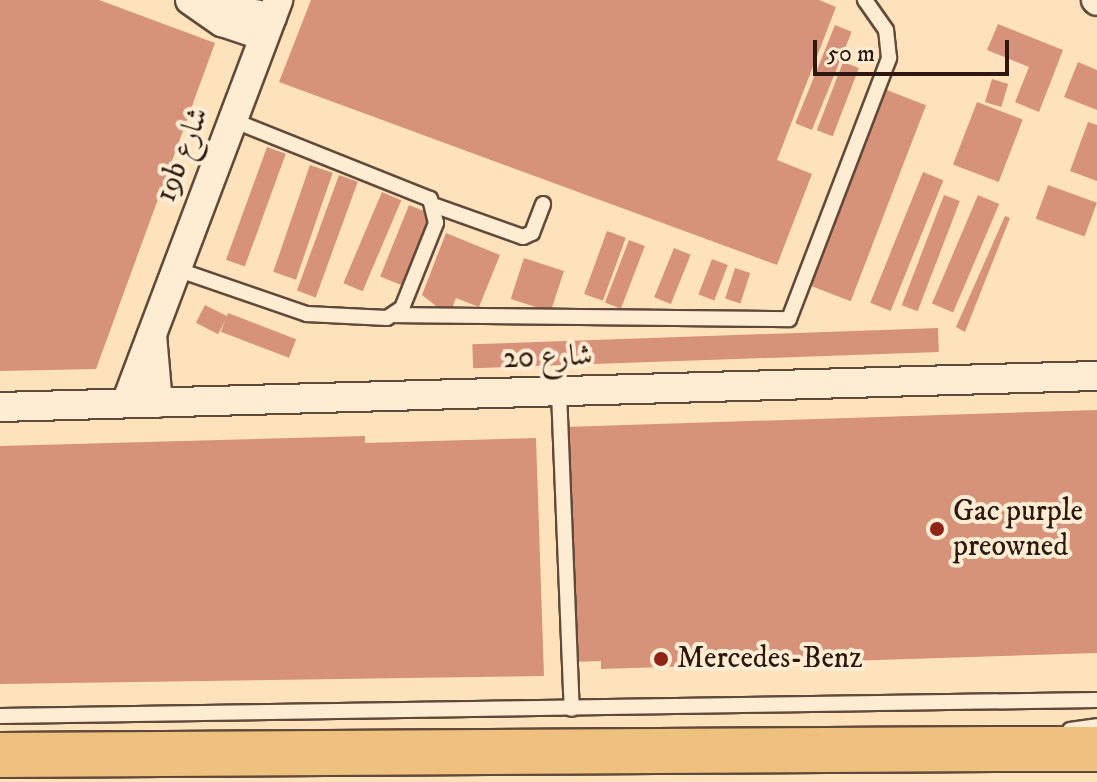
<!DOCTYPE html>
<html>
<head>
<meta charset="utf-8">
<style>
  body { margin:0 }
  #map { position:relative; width:1097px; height:782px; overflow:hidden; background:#fee2bb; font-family:"IM FELL DW Pica",Amiri,serif }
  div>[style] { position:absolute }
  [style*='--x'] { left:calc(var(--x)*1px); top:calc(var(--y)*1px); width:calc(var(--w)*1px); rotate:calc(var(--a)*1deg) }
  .building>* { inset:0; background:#d7937a; transform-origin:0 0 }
  .roads { filter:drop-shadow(2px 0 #614a39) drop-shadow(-2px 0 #614a39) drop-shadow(0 2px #614a39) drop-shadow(0 -2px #614a39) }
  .lane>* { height:14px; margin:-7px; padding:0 7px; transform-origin:7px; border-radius:7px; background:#feecd3 }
  .street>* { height:28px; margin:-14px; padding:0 14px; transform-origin:14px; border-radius:14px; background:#feecd3 }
  .primary>* { height:44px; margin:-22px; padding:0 22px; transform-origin:22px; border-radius:22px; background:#efc17e }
  .highway>* { height:44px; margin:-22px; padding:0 22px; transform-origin:22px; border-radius:22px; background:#efc17e }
  .dots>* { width:22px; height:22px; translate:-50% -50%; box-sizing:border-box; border:4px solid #feecd3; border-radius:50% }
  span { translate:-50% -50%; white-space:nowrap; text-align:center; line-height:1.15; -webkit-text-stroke:8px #feecd3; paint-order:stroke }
  .street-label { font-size:30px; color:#2d170e }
  .poi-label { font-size:30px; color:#2d170e }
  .left { translate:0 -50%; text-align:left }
  .scale { position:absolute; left:813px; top:40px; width:196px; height:36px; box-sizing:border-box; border:4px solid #2d170e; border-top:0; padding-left:10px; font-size:24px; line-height:28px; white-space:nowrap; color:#2d170e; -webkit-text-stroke:6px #feecd3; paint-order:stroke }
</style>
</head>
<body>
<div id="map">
  <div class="building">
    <i style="clip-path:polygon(0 0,99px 0,215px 43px,96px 369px,0 371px)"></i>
    <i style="clip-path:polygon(311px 0,819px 0,836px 7px,777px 160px,812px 174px,777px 265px,279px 82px)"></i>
    <i style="clip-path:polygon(998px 24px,1063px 50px,1039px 112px,1015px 102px,1029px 67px,987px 50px)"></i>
    <i style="left:835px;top:25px;width:18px;height:106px;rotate:22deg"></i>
    <i style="left:843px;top:62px;width:17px;height:73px;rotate:21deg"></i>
    <i style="clip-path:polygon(1078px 62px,1097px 70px,1097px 110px,1064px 97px)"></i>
    <i style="left:992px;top:79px;width:17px;height:24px;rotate:17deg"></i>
    <i style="left:884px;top:89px;width:45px;height:210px;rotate:21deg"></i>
    <i style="left:977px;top:102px;width:49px;height:67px;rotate:21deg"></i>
    <i style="clip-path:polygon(1088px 122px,1097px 125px,1097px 181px,1070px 171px)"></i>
    <i style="left:267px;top:147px;width:20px;height:120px;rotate:20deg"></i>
    <i style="left:310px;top:165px;width:24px;height:113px;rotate:19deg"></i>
    <i style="left:923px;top:172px;width:22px;height:141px;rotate:22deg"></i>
    <i style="left:339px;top:175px;width:20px;height:123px;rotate:20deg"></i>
    <i style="left:1048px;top:185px;width:52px;height:36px;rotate:20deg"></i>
    <i style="left:382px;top:192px;width:21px;height:99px;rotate:23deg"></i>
    <i style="left:944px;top:195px;width:17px;height:118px;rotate:21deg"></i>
    <i style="left:978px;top:195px;width:23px;height:118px;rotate:23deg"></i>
    <i style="left:409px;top:205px;width:24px;height:77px;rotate:22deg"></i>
    <i style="clip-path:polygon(1005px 216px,1010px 218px,965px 332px,956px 327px)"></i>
    <i style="left:607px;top:231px;width:20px;height:67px;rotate:20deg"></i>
    <i style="clip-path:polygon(446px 233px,500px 255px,479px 307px,456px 298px,449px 316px,422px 295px)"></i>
    <i style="left:629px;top:240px;width:17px;height:67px;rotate:21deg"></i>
    <i style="left:674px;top:248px;width:18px;height:53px;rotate:22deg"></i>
    <i style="left:524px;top:258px;width:42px;height:43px;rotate:18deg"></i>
    <i style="left:712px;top:259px;width:17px;height:38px;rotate:21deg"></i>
    <i style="left:735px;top:268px;width:16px;height:32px;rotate:18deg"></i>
    <i style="left:205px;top:305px;width:25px;height:20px;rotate:27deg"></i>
    <i style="left:228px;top:313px;width:73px;height:20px;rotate:21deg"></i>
    <i style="left:938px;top:328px;width:24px;height:466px;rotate:88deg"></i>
    <i style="clip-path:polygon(1097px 410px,1097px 653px,601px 669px,601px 661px,573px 662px,564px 427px)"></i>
    <i style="clip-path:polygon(365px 436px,365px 443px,536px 438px,544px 676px,0 684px,0 446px)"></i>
  </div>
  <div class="roads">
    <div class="lane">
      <i style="--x:436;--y:206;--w:92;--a:19.6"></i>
      <i style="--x:523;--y:237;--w:10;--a:-24"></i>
      <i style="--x:532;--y:233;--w:31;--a:-69"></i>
      <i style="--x:176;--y:269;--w:139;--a:19"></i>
      <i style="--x:307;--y:314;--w:80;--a:2.9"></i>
      <i style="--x:387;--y:318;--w:18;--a:-34"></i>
      <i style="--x:402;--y:308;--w:92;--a:-68.2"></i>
      <i style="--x:436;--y:223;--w:25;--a:-104"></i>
      <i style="--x:430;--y:199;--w:213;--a:-158.2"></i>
      <i style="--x:395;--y:315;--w:394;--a:0.6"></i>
      <i style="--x:789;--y:319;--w:280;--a:-69"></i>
      <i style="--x:889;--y:58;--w:28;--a:-96"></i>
      <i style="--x:886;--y:30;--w:37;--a:-125"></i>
      <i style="--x:559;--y:392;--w:317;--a:87.7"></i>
      <i style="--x:0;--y:716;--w:1097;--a:-0.84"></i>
      <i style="--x:1070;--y:730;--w:27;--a:-8"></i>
    </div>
    <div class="street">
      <i style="--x:190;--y:0;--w:39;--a:35"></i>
      <i style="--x:222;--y:22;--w:44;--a:18.4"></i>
      <i style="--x:1096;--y:0;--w:1;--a:45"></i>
      <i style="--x:203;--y:5;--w:70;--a:9.9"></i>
      <i style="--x:152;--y:335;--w:68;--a:85"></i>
      <i style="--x:126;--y:403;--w:431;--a:-69.3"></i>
      <i style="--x:0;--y:407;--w:1097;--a:-1.62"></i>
    </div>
    <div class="primary">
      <i style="--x:0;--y:755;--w:995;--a:-0.35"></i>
    </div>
    <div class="highway">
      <i style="--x:995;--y:749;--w:102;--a:0"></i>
    </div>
  </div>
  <div class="dots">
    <i style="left:937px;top:529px;background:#8f2418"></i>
    <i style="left:661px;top:659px;background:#8f2418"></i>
  </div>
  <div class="street-label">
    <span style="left:183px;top:155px;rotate:-69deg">19b شارع</span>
    <span style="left:548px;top:358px;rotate:-2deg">شارع 20</span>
  </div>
  <div class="poi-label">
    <span class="left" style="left:953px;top:529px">Gac purple<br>preowned</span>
    <span class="left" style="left:677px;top:659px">Mercedes-Benz</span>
  </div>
  <div class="scale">50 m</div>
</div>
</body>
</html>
